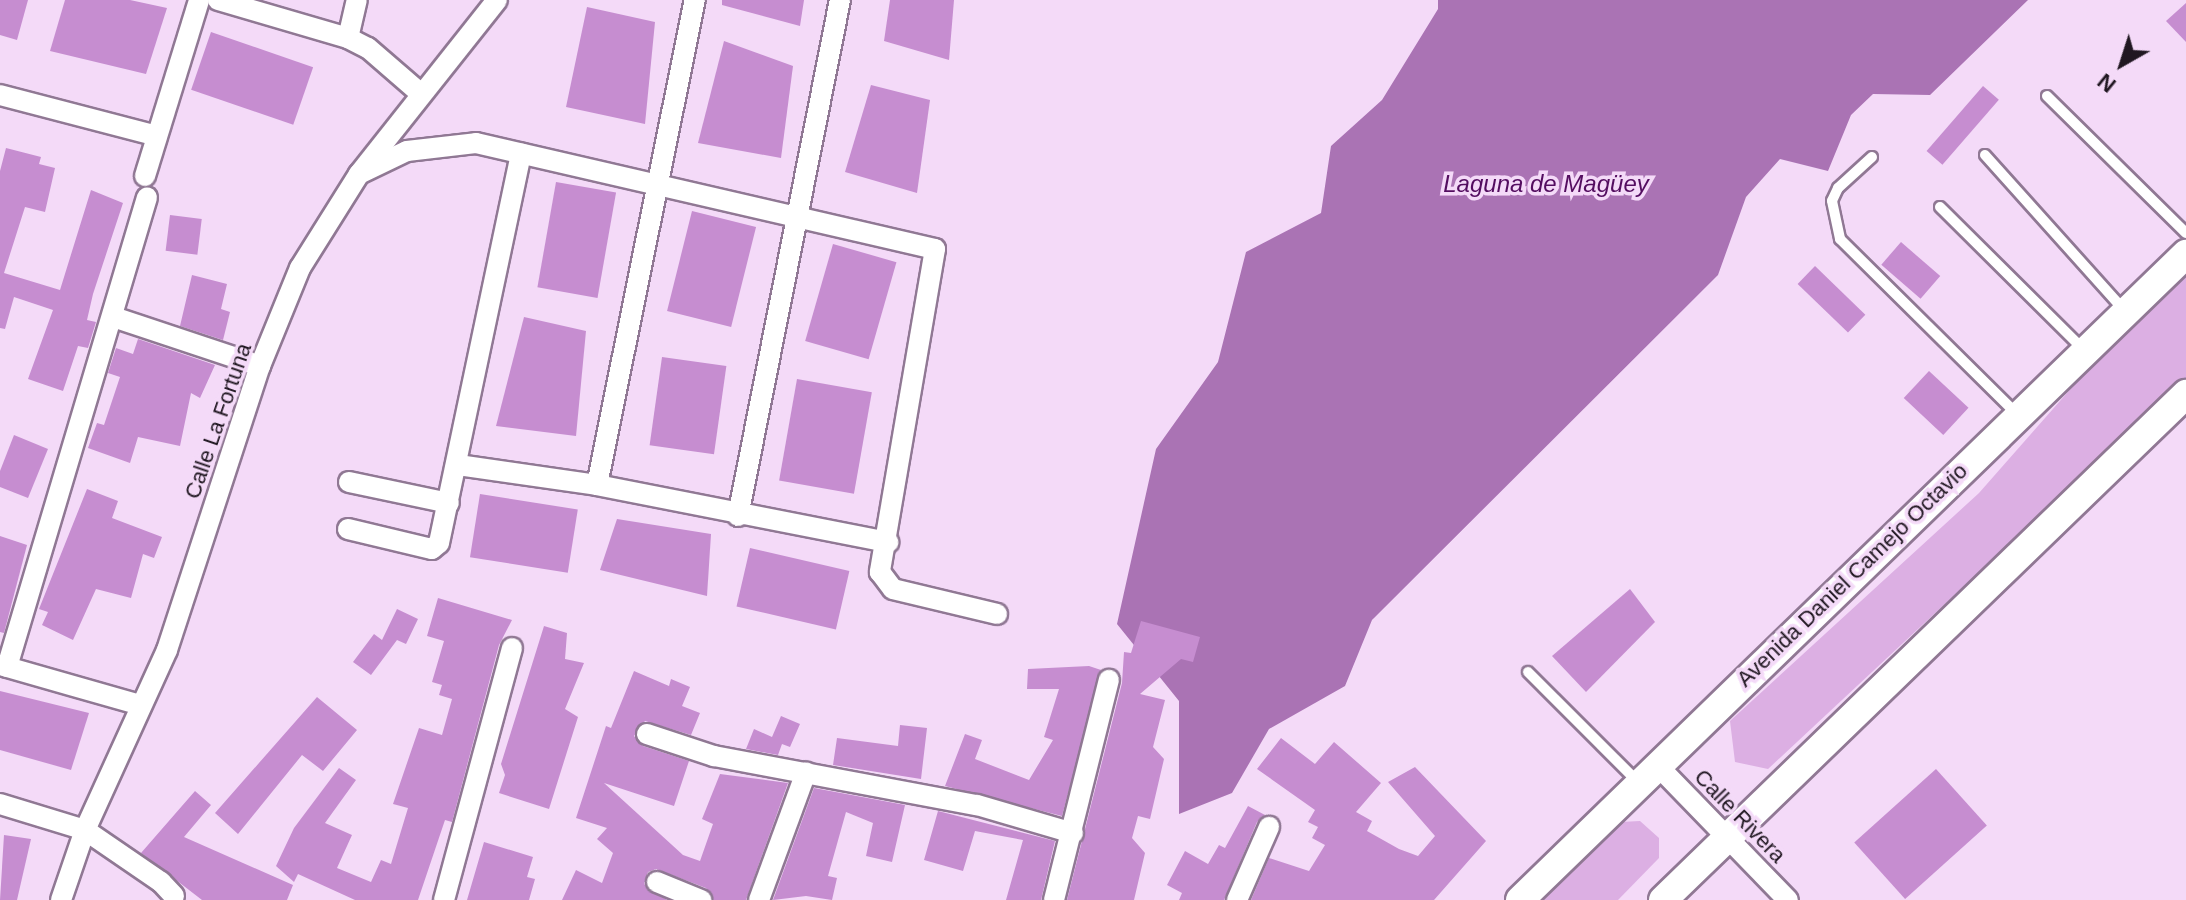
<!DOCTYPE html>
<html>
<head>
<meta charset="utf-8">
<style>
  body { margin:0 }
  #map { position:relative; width:2186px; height:900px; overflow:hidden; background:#f4daf8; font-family:Arial,sans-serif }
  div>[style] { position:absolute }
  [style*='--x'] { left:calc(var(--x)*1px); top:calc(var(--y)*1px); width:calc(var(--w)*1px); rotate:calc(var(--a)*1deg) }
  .green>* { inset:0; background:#dcafe3 }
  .water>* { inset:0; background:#aa73b4 }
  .building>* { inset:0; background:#c68dd0; transform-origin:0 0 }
  .roads { filter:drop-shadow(2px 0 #907894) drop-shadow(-2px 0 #907894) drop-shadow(0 2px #907894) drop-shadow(0 -2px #907894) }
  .lane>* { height:10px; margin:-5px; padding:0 5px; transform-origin:5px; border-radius:5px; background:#fff }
  .street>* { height:20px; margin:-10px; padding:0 10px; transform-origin:10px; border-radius:10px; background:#fff }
  .secondary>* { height:28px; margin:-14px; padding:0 14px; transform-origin:14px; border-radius:14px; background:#fff }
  span { translate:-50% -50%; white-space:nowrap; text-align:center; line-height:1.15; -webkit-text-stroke:7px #f4daf8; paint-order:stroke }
  .street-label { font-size:22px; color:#201721 }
  .water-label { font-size:24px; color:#540d60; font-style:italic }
  .north { position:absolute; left:2082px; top:24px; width:80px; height:80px; -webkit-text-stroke:6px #f4daf8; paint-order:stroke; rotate:219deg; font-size:22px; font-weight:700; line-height:32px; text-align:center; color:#201721 }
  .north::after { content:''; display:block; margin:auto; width:28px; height:36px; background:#201721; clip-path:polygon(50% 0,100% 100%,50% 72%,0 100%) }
</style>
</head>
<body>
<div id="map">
  <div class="green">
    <i style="clip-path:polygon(2186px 274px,2186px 379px,1768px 769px,1735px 762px,1730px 721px,1979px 493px,2082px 376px)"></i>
    <i style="clip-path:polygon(1640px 821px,1659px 838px,1659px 858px,1618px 900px,1539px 900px,1621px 822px)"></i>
  </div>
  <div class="water">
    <i style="clip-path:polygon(1438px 0,2028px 0,1930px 95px,1873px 94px,1851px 115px,1828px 171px,1780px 159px,1746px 197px,1718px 275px,1372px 620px,1345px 686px,1269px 729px,1232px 793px,1179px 814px,1179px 701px,1117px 624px,1156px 449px,1218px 362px,1246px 252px,1321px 213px,1331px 146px,1382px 100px,1438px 9px)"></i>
  </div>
  <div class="building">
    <i style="clip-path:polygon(0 0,28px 0,17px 40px,0 35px)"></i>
    <i style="clip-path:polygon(65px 0,130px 0,167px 8px,146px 74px,50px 51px)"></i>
    <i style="clip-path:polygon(722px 0,804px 0,800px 26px,722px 5px)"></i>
    <i style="clip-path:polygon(890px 0,954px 0,949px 60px,884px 41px)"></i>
    <i style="clip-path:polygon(2186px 3px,2186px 42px,2166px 21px)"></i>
    <i style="clip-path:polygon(587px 7px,655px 22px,645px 124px,566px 107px)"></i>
    <i style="left:211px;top:32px;width:108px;height:61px;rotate:19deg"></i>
    <i style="clip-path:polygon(724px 41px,793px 66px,781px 158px,698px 143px)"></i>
    <i style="clip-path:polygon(871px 85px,930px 100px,917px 193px,845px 172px)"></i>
    <i style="left:1983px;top:86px;width:21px;height:86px;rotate:41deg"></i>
    <i style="clip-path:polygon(6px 148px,41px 157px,39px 164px,55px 168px,45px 212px,25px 207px,4px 273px,60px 290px,91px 190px,123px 203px,93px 294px,87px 320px,96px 322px,88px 348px,78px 346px,63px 391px,28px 379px,53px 310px,14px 297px,5px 329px,0 328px,0 171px)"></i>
    <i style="left:556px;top:182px;width:61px;height:107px;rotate:10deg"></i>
    <i style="left:692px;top:211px;width:66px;height:103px;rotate:14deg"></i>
    <i style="left:170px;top:215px;width:32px;height:36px;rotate:7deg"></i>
    <i style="left:1901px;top:242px;width:52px;height:30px;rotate:41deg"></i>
    <i style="left:833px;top:244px;width:66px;height:101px;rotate:16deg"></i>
    <i style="left:1815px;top:266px;width:70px;height:25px;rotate:44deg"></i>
    <i style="clip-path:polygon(192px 275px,227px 284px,221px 309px,230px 312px,223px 340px,180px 326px)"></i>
    <i style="clip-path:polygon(524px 317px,586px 331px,576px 436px,496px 426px)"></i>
    <i style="clip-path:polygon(138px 339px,215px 365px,200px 398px,191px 393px,180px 446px,138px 437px,130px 463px,88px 448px,97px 423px,104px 425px,120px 377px,108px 373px,116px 348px,133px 354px)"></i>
    <i style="left:662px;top:357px;width:65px;height:89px;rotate:8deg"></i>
    <i style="left:1929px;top:371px;width:54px;height:37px;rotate:43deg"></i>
    <i style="left:797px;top:379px;width:76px;height:103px;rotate:10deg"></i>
    <i style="clip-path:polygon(14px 435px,48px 449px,28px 498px,0 487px,0 471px)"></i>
    <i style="clip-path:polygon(87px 489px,118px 501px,112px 518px,162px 537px,154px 558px,143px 554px,131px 598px,96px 589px,73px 640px,42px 625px,48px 612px,39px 609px)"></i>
    <i style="left:480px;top:494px;width:99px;height:64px;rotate:9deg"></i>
    <i style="clip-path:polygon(617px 519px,711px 534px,707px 596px,600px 570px)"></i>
    <i style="clip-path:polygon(0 536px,27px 545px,4px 633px,0 632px)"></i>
    <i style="left:750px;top:548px;width:102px;height:60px;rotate:13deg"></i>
    <i style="clip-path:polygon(1630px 589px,1655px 622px,1586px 692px,1552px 656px)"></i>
    <i style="clip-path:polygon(438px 598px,512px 620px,499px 645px,452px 822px,445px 820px,418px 900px,355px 900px,298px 874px,294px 882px,276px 866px,294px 828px,339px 768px,356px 780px,325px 823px,352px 835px,337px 868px,371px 882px,381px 860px,391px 864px,408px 808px,393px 804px,419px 728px,442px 735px,452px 699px,439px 695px,442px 685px,432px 682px,444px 641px,427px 636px)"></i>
    <i style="clip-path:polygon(397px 609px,418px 619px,406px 644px,397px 640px,371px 675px,353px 662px,374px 634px,382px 640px)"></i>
    <i style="clip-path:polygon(1141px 621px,1200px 637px,1193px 662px,1181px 659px,1140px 694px,1165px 700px,1153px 747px,1164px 759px,1150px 819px,1138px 816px,1132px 838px,1145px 853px,1134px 900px,1067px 900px,1122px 683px,1124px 652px,1131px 653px)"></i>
    <i style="clip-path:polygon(544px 626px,567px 633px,565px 659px,584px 663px,565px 709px,578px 717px,549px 809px,499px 793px,505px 775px,501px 764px)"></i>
    <i style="clip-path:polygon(1089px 666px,1101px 670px,1062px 816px,945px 786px,965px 734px,982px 740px,975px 759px,1029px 780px,1053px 740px,1044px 737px,1059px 689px,1027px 689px,1028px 669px)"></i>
    <i style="clip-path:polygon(634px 671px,669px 686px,671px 679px,690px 687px,682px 706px,700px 713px,691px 735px,645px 721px,634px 736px,643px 746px,689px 761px,674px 806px,604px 783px,683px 855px,700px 861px,713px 824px,702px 819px,720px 774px,788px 783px,746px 900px,714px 900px,706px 888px,656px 869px,648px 872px,644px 884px,667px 900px,562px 900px,576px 870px,602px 883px,613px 853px,597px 839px,607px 828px,576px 818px,606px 726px,611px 728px)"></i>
    <i style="clip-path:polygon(0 691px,89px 713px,71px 770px,0 750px)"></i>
    <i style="clip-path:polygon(317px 697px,357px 730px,323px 771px,302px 755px,238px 834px,215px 813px)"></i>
    <i style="clip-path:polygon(781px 716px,800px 724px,790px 747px,782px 744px,778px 755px,746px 749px,754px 729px,772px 737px)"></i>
    <i style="clip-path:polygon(900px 725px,927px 728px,921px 779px,833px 765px,837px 738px,898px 746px)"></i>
    <i style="clip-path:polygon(1281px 738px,1315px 764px,1334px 742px,1381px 783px,1356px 812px,1372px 821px,1367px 831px,1399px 849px,1418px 856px,1435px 836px,1388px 782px,1415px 767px,1486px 841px,1434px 900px,1251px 900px,1269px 858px,1309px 871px,1325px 845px,1312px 838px,1318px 827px,1308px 822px,1315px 810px,1257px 769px)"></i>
    <i style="left:1936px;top:769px;width:76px;height:110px;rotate:48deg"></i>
    <i style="clip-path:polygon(814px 788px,905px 805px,892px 862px,866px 856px,873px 823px,846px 812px,828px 876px,837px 878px,832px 900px,806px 896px,773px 900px)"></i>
    <i style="clip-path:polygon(195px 791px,211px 805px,184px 837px,293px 885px,287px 900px,202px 900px,141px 853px)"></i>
    <i style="clip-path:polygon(1248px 806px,1265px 815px,1257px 822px,1224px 900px,1179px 900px,1182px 893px,1167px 885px,1185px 851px,1208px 864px,1219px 845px,1225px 848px)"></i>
    <i style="clip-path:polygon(938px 811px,1055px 841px,1041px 900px,1006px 900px,1023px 840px,975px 831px,963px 871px,924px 860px)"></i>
    <i style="clip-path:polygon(4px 835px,31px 839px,17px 900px,0 900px)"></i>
    <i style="clip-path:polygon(484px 842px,533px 857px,527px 877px,535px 879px,529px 900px,467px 900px)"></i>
  </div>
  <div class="roads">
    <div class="lane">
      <i style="--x:2047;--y:96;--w:195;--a:44.6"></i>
      <i style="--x:1985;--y:155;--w:208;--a:48.1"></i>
      <i style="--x:1872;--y:157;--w:46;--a:137.6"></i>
      <i style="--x:1838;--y:188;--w:14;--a:115"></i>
      <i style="--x:1832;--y:201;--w:39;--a:78"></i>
      <i style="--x:1840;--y:239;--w:249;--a:44.7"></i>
      <i style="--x:1940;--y:207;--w:203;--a:44.8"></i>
      <i style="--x:1528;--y:672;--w:156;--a:45"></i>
    </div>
    <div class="street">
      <i style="--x:218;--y:0;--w:135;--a:16.3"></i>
      <i style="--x:348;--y:38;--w:22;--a:27"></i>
      <i style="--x:368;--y:48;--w:69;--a:40.9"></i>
      <i style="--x:348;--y:38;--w:39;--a:-77"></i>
      <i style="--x:0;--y:95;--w:162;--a:14.6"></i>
      <i style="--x:359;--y:174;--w:53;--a:-25.6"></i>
      <i style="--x:407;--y:151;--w:69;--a:-6.6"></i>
      <i style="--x:476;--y:143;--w:471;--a:13"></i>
      <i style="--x:935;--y:249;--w:328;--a:99.7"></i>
      <i style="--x:880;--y:572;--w:21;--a:53"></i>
      <i style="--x:893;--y:589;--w:107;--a:13.5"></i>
      <i style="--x:145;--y:176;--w:184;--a:-72.9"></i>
      <i style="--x:113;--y:317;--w:155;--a:18.4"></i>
      <i style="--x:458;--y:465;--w:140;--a:8.2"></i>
      <i style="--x:597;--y:485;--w:297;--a:11.1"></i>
      <i style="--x:349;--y:482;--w:102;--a:11.9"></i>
      <i style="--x:597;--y:485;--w:495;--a:-78.6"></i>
      <i style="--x:738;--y:516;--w:526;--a:-78.82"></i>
      <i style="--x:348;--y:529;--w:86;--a:13.4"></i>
      <i style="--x:432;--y:549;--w:9;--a:-41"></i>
      <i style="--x:439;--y:543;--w:398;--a:-78.1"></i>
      <i style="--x:0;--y:665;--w:146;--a:15.9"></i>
      <i style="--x:7;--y:667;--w:490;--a:-73.4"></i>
      <i style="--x:647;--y:734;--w:71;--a:18.2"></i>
      <i style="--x:714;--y:756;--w:268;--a:10.6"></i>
      <i style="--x:977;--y:805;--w:100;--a:16.3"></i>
      <i style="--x:1657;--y:765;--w:188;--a:45.9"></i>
      <i style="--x:0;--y:804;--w:89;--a:17"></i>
      <i style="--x:85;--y:830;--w:92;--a:34.4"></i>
      <i style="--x:161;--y:882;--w:19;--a:47"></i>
      <i style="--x:657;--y:882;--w:48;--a:22.2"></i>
      <i style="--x:61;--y:900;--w:74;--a:-71.1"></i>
      <i style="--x:85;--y:830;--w:198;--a:-65.5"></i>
      <i style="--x:167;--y:650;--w:299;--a:-71.9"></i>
      <i style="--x:260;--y:366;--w:106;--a:-67.8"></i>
      <i style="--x:300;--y:268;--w:111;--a:-57.9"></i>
      <i style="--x:359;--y:174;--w:222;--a:-51.6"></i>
      <i style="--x:444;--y:900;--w:261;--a:-74.9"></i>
      <i style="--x:759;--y:900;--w:136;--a:-69.8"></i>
      <i style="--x:1054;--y:900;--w:227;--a:-76"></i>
      <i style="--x:1237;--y:900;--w:80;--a:-66.3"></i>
    </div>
    <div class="secondary">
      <i style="--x:1520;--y:900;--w:928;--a:-44.13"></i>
      <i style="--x:1663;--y:900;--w:728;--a:-44.05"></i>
    </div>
  </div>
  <div class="street-label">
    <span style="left:218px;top:421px;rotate:-71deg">Calle La Fortuna</span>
    <span style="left:1852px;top:575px;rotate:-44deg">Avenida Daniel Camejo Octavio</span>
    <span style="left:1740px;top:816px;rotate:46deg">Calle Rivera</span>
  </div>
  <div class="water-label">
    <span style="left:1546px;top:184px">Laguna de Magüey</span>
  </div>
  <div class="north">N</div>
</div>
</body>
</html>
